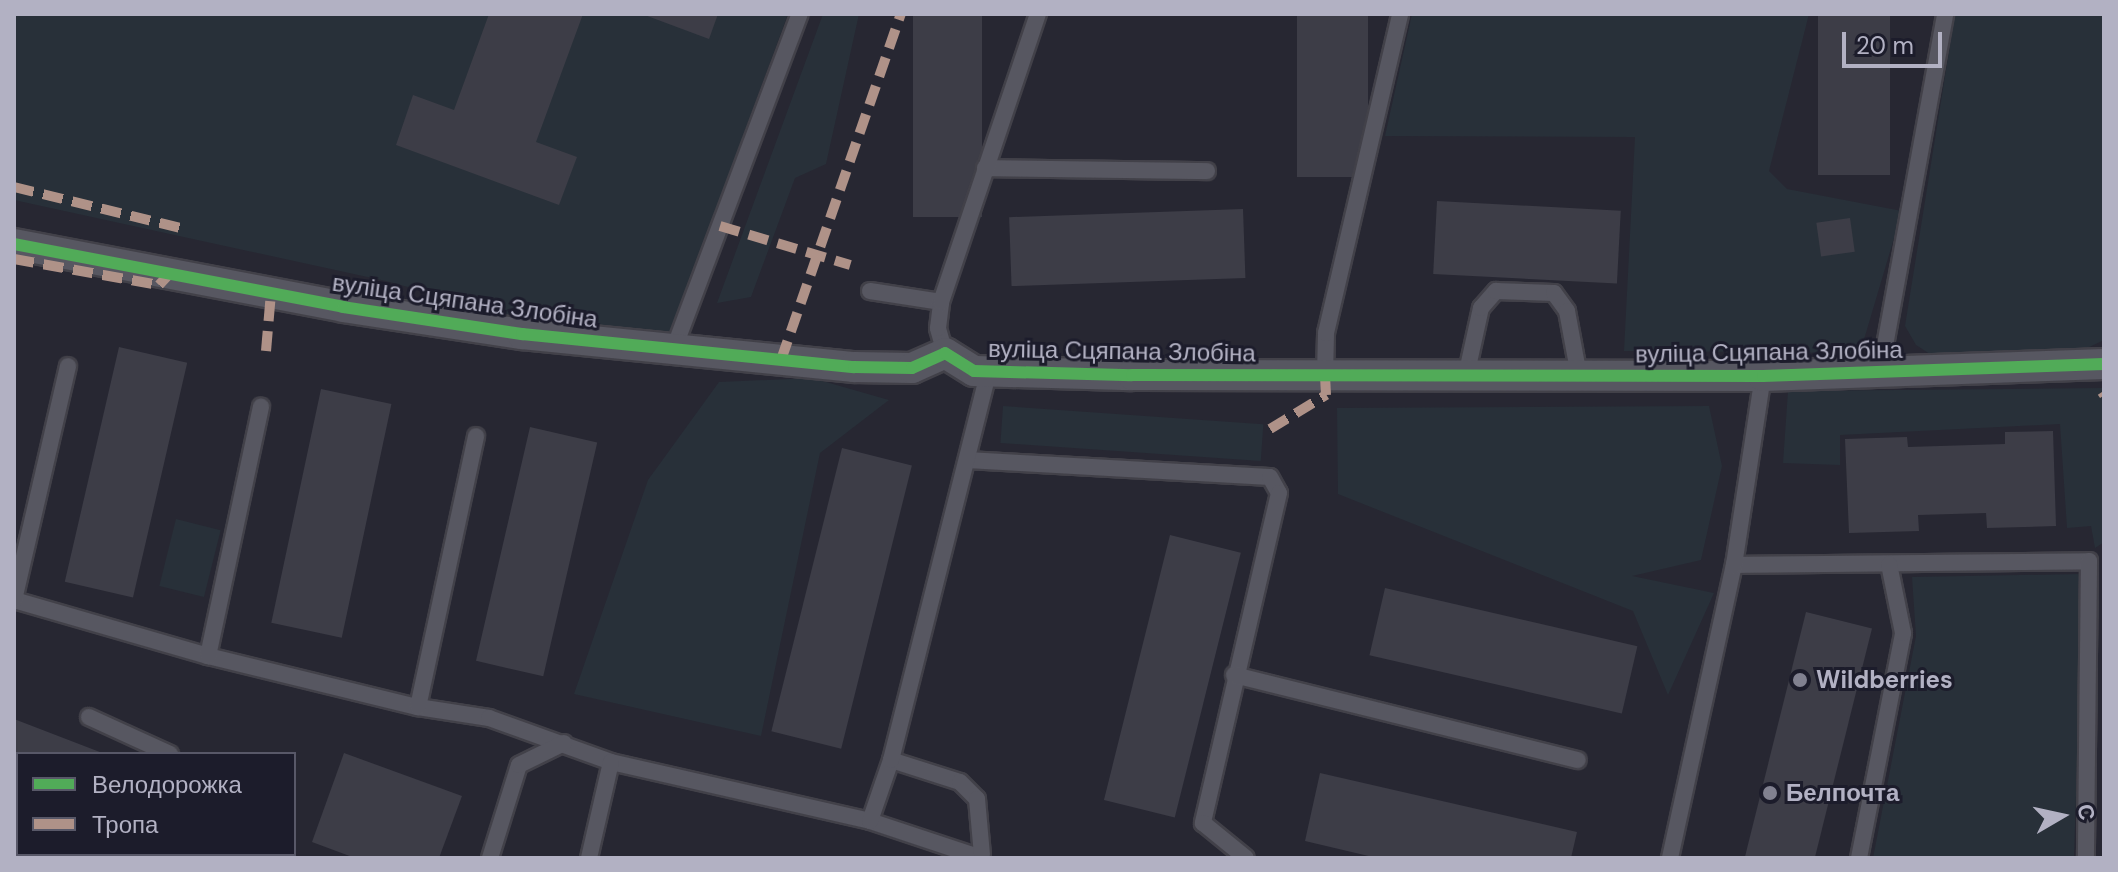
<!DOCTYPE html>
<html>
<head>
<meta charset="utf-8">
<style>
  body { margin:0 }
  #map { position:relative; width:2118px; height:872px; overflow:hidden; background:#272732; font-family:"DM Sans",sans-serif }
  div>[style] { position:absolute }
  [style*='--x'] { left:calc(var(--x)*1px); top:calc(var(--y)*1px); width:calc(var(--w)*1px); rotate:calc(var(--a)*1deg) }
  .green>* { inset:0; background:#283039; transform-origin:0 0 }
  .building>* { inset:0; background:#3d3d47; transform-origin:0 0 }
  .roads { filter:drop-shadow(2px 0 #424149) drop-shadow(-2px 0 #424149) drop-shadow(0 2px #424149) drop-shadow(0 -2px #424149) }
  .service>* { height:16px; margin:-8px; padding:0 8px; transform-origin:8px; border-radius:8px; background:#575761 }
  .minor>* { height:30px; margin:-15px; padding:0 15px; transform-origin:15px; border-radius:15px; background:#575761 }
  .quiet>* { height:10px; margin-top:-5px; transform-origin:0; background:repeating-linear-gradient(90deg,#af9288 0 20px,transparent 0 30px) }
  .cycleway>* { height:12px; margin:-6px; padding:0 6px; transform-origin:6px; border-radius:6px; background:#51ab58 }
  .dots>* { width:22px; height:22px; translate:-50% -50%; box-sizing:border-box; border:4px solid #1c1c2b; border-radius:50% }
  span { translate:-50% -50%; white-space:nowrap; text-align:center; line-height:1.15; -webkit-text-stroke:6px #1c1c2b; paint-order:stroke }
  .street-label { font-size:24px; color:#b2b1c3 }
  .poi-label { font-size:24px; color:#b2b1c3; font-weight:700 }
  .left { translate:0 -50%; text-align:left }
  .frame { position:absolute; inset:0; border:16px solid #b2b1c3; pointer-events:none }
  .legend { position:absolute; left:16px; top:752px; width:280px; height:104px; box-sizing:border-box; background:#1c1c2b; border:2px solid #585868; margin:0; padding:10px 14px; list-style:none; font-size:24px; color:#b2b1c3 }
  .legend li { display:flex; align-items:center; gap:16px; height:40px }
  .legend b { width:40px; border:2px solid #585868 }
  .north { position:absolute; left:2022px; top:776px; width:80px; height:80px; -webkit-text-stroke:6px #1c1c2b; paint-order:stroke; rotate:81deg; font-size:22px; font-weight:700; line-height:32px; text-align:center; color:#b2b1c3 }
  .north::after { content:''; display:block; margin:auto; width:28px; height:36px; background:#b2b1c3; clip-path:polygon(50% 0,100% 100%,50% 72%,0 100%) }
  .scale { position:absolute; left:1842px; top:32px; width:100px; height:36px; box-sizing:border-box; border:4px solid #b2b1c3; border-top:0; padding-left:10px; font-size:24px; line-height:28px; white-space:nowrap; color:#b2b1c3; -webkit-text-stroke:6px #1c1c2b; paint-order:stroke }
</style>
</head>
<body>
<div id="map">
  <div class="green">
    <i style="clip-path:polygon(14px 14px,788px 14px,667px 343px,568px 331px,386px 281px,14px 200px)"></i>
    <i style="clip-path:polygon(823px 14px,859px 14px,826px 164px,795px 178px,751px 297px,717px 303px)"></i>
    <i style="clip-path:polygon(1412px 14px,1809px 14px,1769px 171px,1787px 189px,1902px 211px,1860px 353px,1624px 351px,1635px 137px,1385px 136px)"></i>
    <i style="clip-path:polygon(1955px 14px,2104px 14px,2104px 340px,2081px 351px,1930px 354px,1916px 345px,1905px 326px)"></i>
    <i style="clip-path:polygon(812px 378px,889px 400px,820px 453px,761px 736px,574px 694px,648px 480px,719px 382px)"></i>
    <i style="clip-path:polygon(2104px 388px,2104px 542px,2095px 548px,2091px 526px,2067px 528px,2060px 424px,1840px 435px,1840px 465px,1783px 463px,1788px 391px)"></i>
    <i style="left:1003px;top:406px;width:261px;height:37px;rotate:4deg"></i>
    <i style="clip-path:polygon(1709px 406px,1722px 466px,1701px 560px,1632px 576px,1714px 593px,1668px 695px,1633px 611px,1338px 494px,1337px 408px)"></i>
    <i style="left:176px;top:519px;width:46px;height:69px;rotate:14deg"></i>
    <i style="clip-path:polygon(2083px 574px,2074px 858px,1873px 858px,1916px 636px,1912px 577px)"></i>
  </div>
  <div class="building">
    <i style="clip-path:polygon(489px 14px,583px 14px,536px 142px,577px 157px,559px 205px,396px 145px,413px 95px,454px 110px)"></i>
    <i style="clip-path:polygon(642px 14px,718px 14px,709px 39px)"></i>
    <i style="left:913px;top:14px;width:69px;height:203px"></i>
    <i style="left:1297px;top:14px;width:71px;height:163px"></i>
    <i style="left:1818px;top:14px;width:72px;height:161px"></i>
    <i style="left:1437px;top:201px;width:184px;height:73px;rotate:3deg"></i>
    <i style="left:1243px;top:209px;width:69px;height:234px;rotate:88deg"></i>
    <i style="left:1850px;top:218px;width:34px;height:34px;rotate:82deg"></i>
    <i style="left:119px;top:347px;width:70px;height:241px;rotate:13deg"></i>
    <i style="left:321px;top:389px;width:72px;height:239px;rotate:12deg"></i>
    <i style="left:530px;top:427px;width:69px;height:240px;rotate:13deg"></i>
    <i style="clip-path:polygon(2053px 431px,2056px 526px,1987px 528px,1986px 513px,1918px 515px,1919px 531px,1849px 533px,1845px 439px,1907px 437px,1908px 447px,2005px 444px,2005px 432px)"></i>
    <i style="left:842px;top:448px;width:72px;height:292px;rotate:14deg"></i>
    <i style="left:1170px;top:535px;width:73px;height:273px;rotate:14deg"></i>
    <i style="left:1385px;top:588px;width:259px;height:69px;rotate:13deg"></i>
    <i style="left:1806px;top:612px;width:68px;height:252px;rotate:14deg"></i>
    <i style="clip-path:polygon(14px 719px,105px 754px,18px 754px,18px 775px,14px 774px)"></i>
    <i style="clip-path:polygon(344px 753px,462px 796px,439px 858px,355px 858px,312px 842px)"></i>
    <i style="clip-path:polygon(1320px 773px,1577px 832px,1571px 858px,1377px 858px,1305px 841px)"></i>
  </div>
  <div class="roads">
    <div class="service">
      <i style="--x:985;--y:168;--w:222;--a:0.8"></i>
      <i style="--x:870;--y:291;--w:72;--a:8.8"></i>
      <i style="--x:673;--y:351;--w:360;--a:-69.4"></i>
      <i style="--x:945;--y:353;--w:26;--a:-106"></i>
      <i style="--x:938;--y:328;--w:26;--a:-83"></i>
      <i style="--x:941;--y:302;--w:304;--a:-71.4"></i>
      <i style="--x:1880;--y:373;--w:365;--a:-79.7"></i>
      <i style="--x:1325;--y:375;--w:42;--a:-88.6"></i>
      <i style="--x:1326;--y:333;--w:327;--a:-76.9"></i>
      <i style="--x:1466;--y:376;--w:70;--a:-77.6"></i>
      <i style="--x:1481;--y:308;--w:23;--a:-49"></i>
      <i style="--x:1496;--y:291;--w:58;--a:2"></i>
      <i style="--x:1554;--y:293;--w:22;--a:54"></i>
      <i style="--x:1567;--y:311;--w:66;--a:79.5"></i>
      <i style="--x:967;--y:460;--w:303;--a:3.2"></i>
      <i style="--x:1270;--y:477;--w:18;--a:61"></i>
      <i style="--x:1279;--y:493;--w:339;--a:103"></i>
      <i style="--x:1203;--y:823;--w:55;--a:39.1"></i>
      <i style="--x:1734;--y:565;--w:355;--a:-0.6"></i>
      <i style="--x:2089;--y:561;--w:297;--a:90.6"></i>
      <i style="--x:14;--y:600;--w:202;--a:16.1"></i>
      <i style="--x:208;--y:656;--w:216;--a:13.7"></i>
      <i style="--x:418;--y:707;--w:72;--a:8.8"></i>
      <i style="--x:489;--y:718;--w:130;--a:19.8"></i>
      <i style="--x:611;--y:762;--w:266;--a:12.8"></i>
      <i style="--x:870;--y:821;--w:117;--a:18.4"></i>
      <i style="--x:14;--y:600;--w:240;--a:-77"></i>
      <i style="--x:208;--y:656;--w:255;--a:-78"></i>
      <i style="--x:1234;--y:675;--w:354;--a:13.9"></i>
      <i style="--x:418;--y:707;--w:277;--a:-77.9"></i>
      <i style="--x:89;--y:717;--w:89;--a:24.6"></i>
      <i style="--x:891;--y:760;--w:72;--a:17.7"></i>
      <i style="--x:960;--y:782;--w:24;--a:45"></i>
      <i style="--x:977;--y:799;--w:56;--a:84.9"></i>
      <i style="--x:870;--y:821;--w:65;--a:-71"></i>
      <i style="--x:891;--y:760;--w:401;--a:-75.9"></i>
      <i style="--x:217;--y:858;--w:4;--a:-76"></i>
      <i style="--x:490;--y:858;--w:97;--a:-72.7"></i>
      <i style="--x:519;--y:765;--w:50;--a:-26.1"></i>
      <i style="--x:589;--y:858;--w:98;--a:-77.1"></i>
      <i style="--x:1670;--y:858;--w:300;--a:-77.7"></i>
      <i style="--x:1734;--y:565;--w:191;--a:-81.3"></i>
      <i style="--x:1859;--y:858;--w:229;--a:-78.9"></i>
      <i style="--x:1903;--y:633;--w:70;--a:-101.5"></i>
    </div>
    <div class="minor">
      <i style="--x:14;--y:244;--w:335;--a:10.8"></i>
      <i style="--x:343;--y:307;--w:181;--a:8.6"></i>
      <i style="--x:522;--y:334;--w:334;--a:5.7"></i>
      <i style="--x:854;--y:367;--w:58;--a:1"></i>
      <i style="--x:912;--y:368;--w:36;--a:-24"></i>
      <i style="--x:945;--y:353;--w:34;--a:32"></i>
      <i style="--x:974;--y:371;--w:158;--a:1.5"></i>
      <i style="--x:1132;--y:375;--w:631;--a:0.09"></i>
      <i style="--x:1763;--y:376;--w:341;--a:-2"></i>
    </div>
  </div>
  <div class="quiet">
    <i style="--x:14;--y:187;--w:172;--a:13.8"></i>
    <i style="--x:720;--y:226;--w:136;--a:16.7"></i>
    <i style="--x:14;--y:259;--w:147;--a:10.2"></i>
    <i style="--x:159;--y:285;--w:16;--a:-47"></i>
    <i style="--x:266;--y:351;--w:58;--a:-85.1"></i>
    <i style="--x:781;--y:360;--w:366;--a:-70.9"></i>
    <i style="--x:2102;--y:392;--w:4;--a:56"></i>
    <i style="--x:1270;--y:429;--w:66;--a:-31.3"></i>
    <i style="--x:1326;--y:395;--w:20;--a:-93"></i>
  </div>
  <div class="cycleway">
    <i style="--x:14;--y:244;--w:335;--a:10.8"></i>
    <i style="--x:343;--y:307;--w:181;--a:8.6"></i>
    <i style="--x:522;--y:334;--w:334;--a:5.7"></i>
    <i style="--x:854;--y:367;--w:58;--a:1"></i>
    <i style="--x:912;--y:368;--w:36;--a:-24"></i>
    <i style="--x:945;--y:353;--w:34;--a:32"></i>
    <i style="--x:974;--y:371;--w:158;--a:1.5"></i>
    <i style="--x:1132;--y:375;--w:631;--a:0.09"></i>
    <i style="--x:1763;--y:376;--w:341;--a:-2"></i>
  </div>
  <div class="dots">
    <i style="left:1800px;top:680px;background:#818190"></i>
    <i style="left:1770px;top:793px;background:#818190"></i>
  </div>
  <div class="street-label">
    <span style="left:465px;top:301px;rotate:8deg">вуліца Сцяпана Злобіна</span>
    <span style="left:1122px;top:351px;rotate:1deg">вуліца Сцяпана Злобіна</span>
    <span style="left:1769px;top:352px;rotate:-1deg">вуліца Сцяпана Злобіна</span>
  </div>
  <div class="poi-label">
    <span class="left" style="left:1816px;top:680px">Wildberries</span>
    <span class="left" style="left:1786px;top:793px">Белпочта</span>
  </div>
  <div class="frame"></div>
  <ul class="legend">
  <li><b style="height:10px;background:#51ab58"></b>Велодорожка</li>
  <li><b style="height:10px;background:#af9288"></b>Тропа</li>
  </ul>
  <div class="north">С</div>
  <div class="scale">20 m</div>
</div>
</body>
</html>
